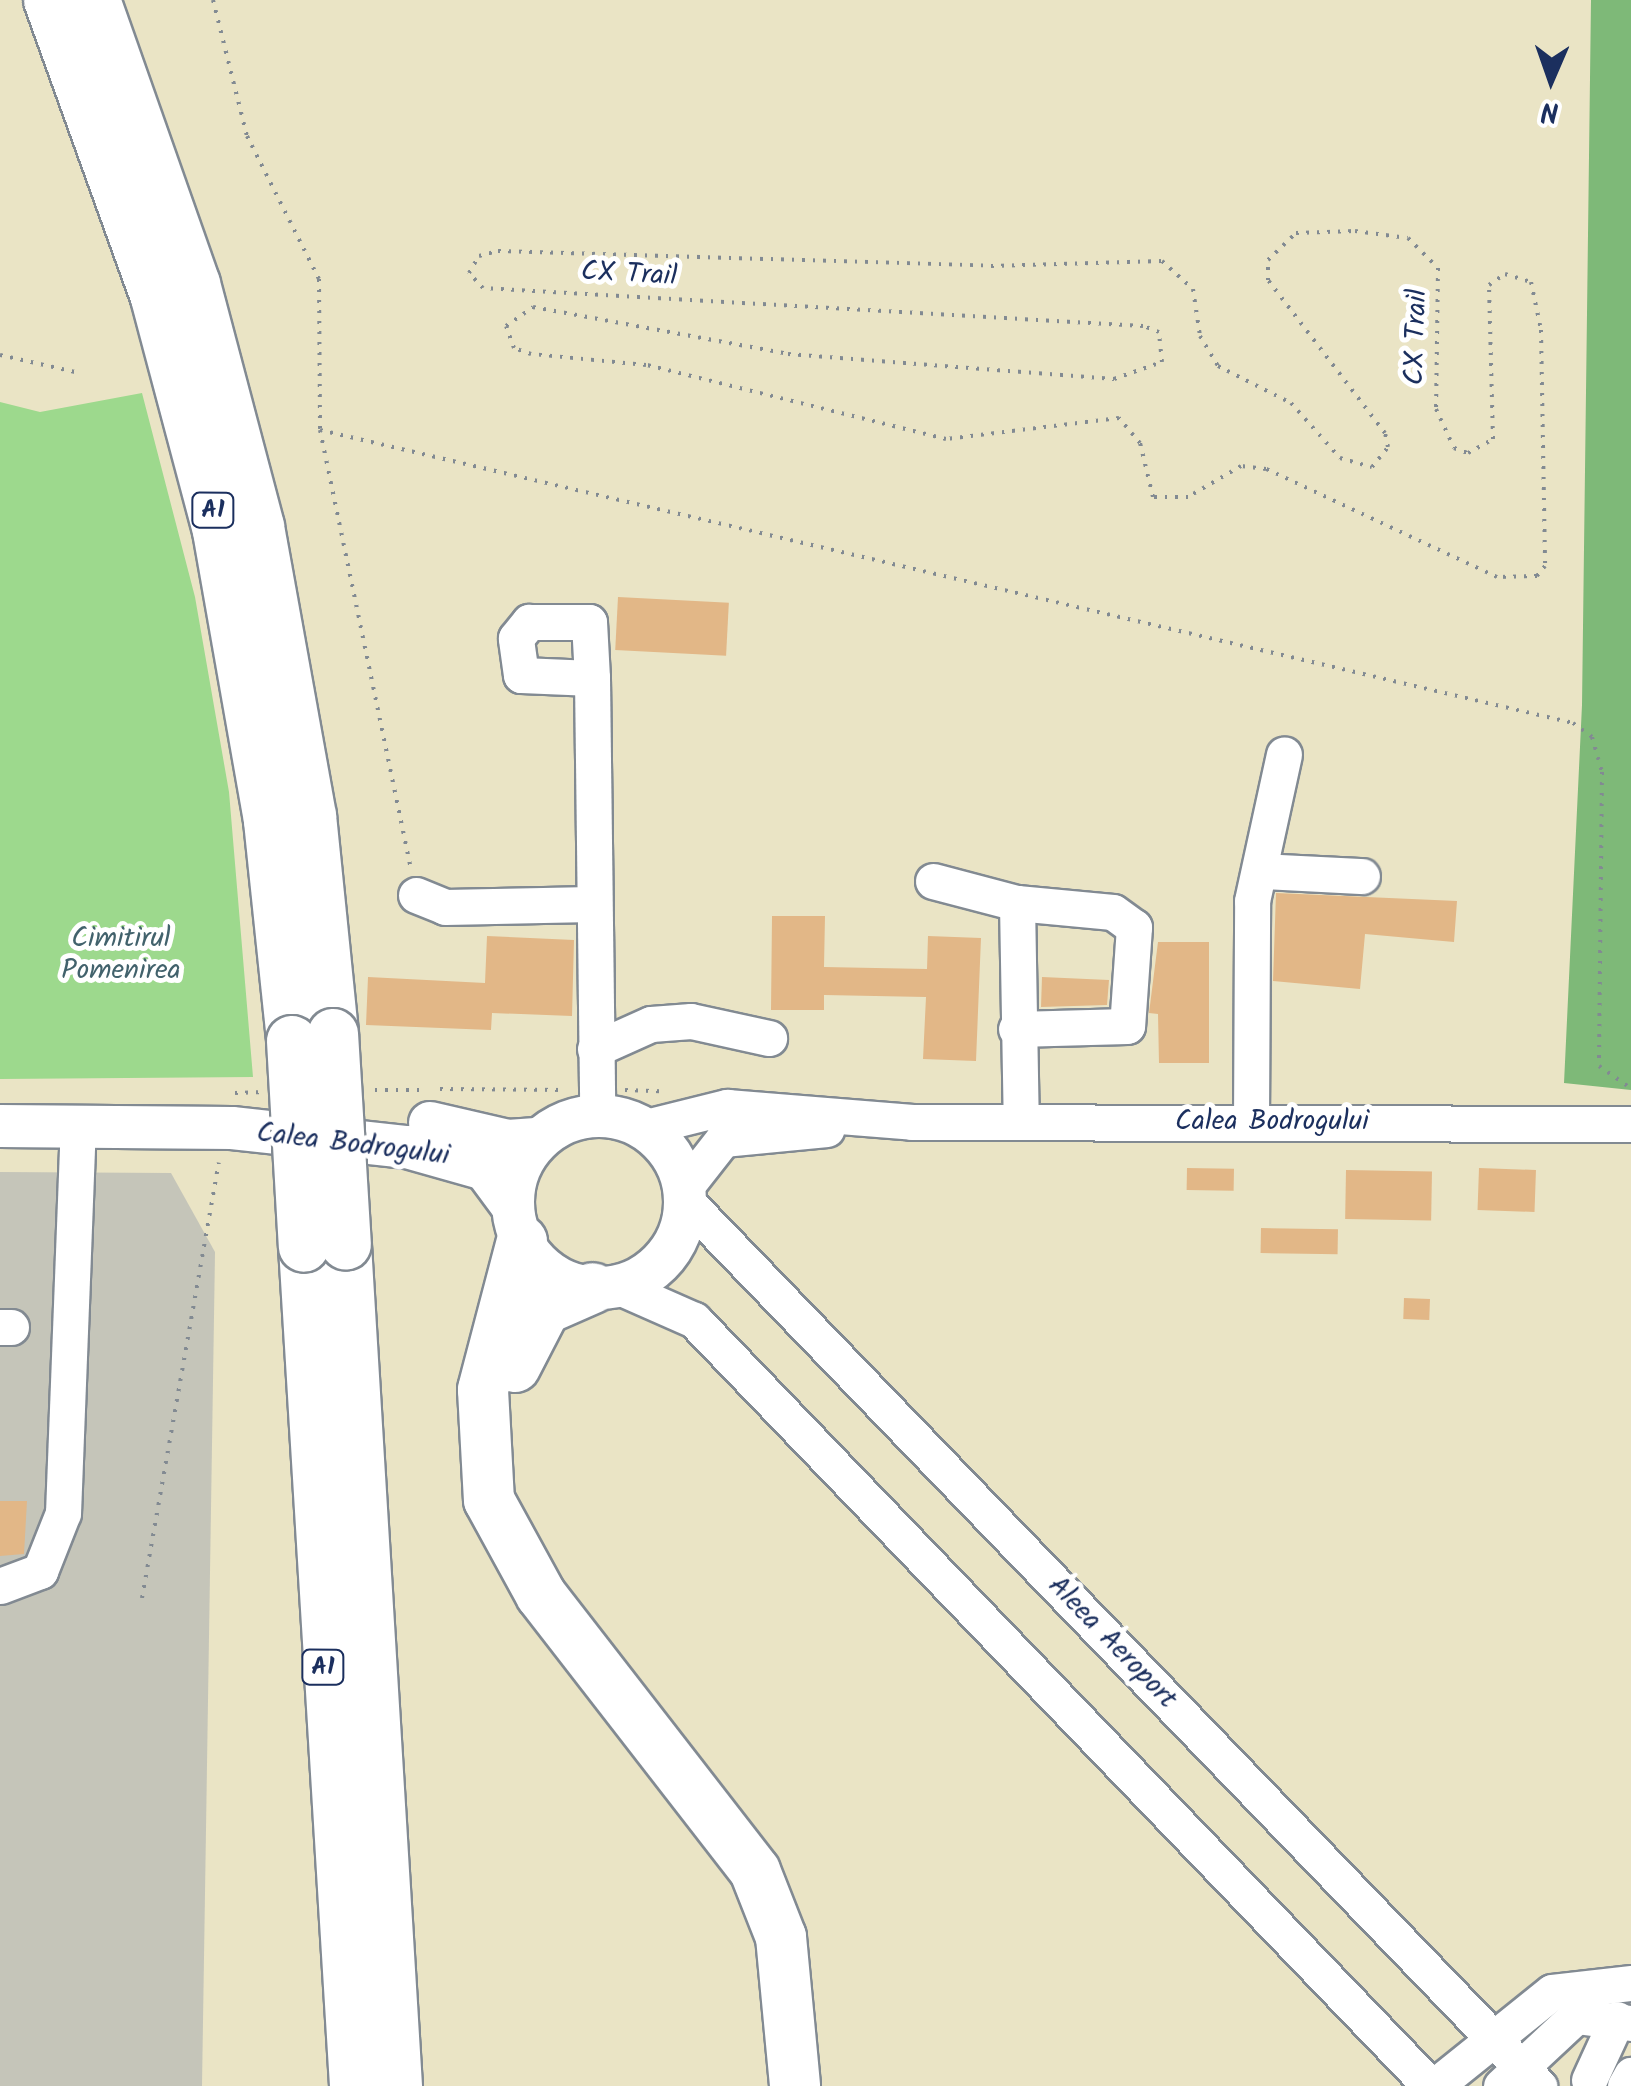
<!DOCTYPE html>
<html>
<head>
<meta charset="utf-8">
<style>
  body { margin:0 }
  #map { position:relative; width:1631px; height:2086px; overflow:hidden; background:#eae4c5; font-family:Kalam,sans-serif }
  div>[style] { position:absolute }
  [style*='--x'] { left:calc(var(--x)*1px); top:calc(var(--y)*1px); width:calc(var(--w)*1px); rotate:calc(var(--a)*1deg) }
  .industrial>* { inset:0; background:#c5c5b9 }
  .green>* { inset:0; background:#9dd98d }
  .forest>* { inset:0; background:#7eb978 }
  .building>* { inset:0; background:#e2b787; transform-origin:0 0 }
  .path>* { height:4px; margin-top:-2px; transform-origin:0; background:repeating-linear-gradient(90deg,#828a92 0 2.5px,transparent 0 10.5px) }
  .roads { filter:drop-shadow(2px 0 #828a92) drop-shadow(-2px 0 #828a92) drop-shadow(0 2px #828a92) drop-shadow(0 -2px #828a92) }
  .minor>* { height:35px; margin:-17.5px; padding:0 17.5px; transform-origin:17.5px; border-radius:17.5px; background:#fff }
  .major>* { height:42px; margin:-21px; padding:0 21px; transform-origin:21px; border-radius:21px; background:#fff }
  .major>.ring { margin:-21px; padding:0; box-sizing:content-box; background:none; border:42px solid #fff; border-radius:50% }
  .highway>* { height:50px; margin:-25px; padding:0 25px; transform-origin:25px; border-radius:25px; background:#fff }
  .bridges { filter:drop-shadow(2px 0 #828a92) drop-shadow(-2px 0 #828a92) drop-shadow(0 2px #828a92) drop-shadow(0 -2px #828a92) }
  .highway-bridge>* { height:50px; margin:-25px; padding:0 25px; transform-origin:25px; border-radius:25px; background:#fff }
  span { translate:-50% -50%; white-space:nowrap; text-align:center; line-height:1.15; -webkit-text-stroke:10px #fff; paint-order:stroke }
  .shield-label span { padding:2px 8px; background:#fff; border:2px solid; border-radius:8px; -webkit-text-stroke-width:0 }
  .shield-label { font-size:25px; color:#1b2f5e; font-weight:700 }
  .street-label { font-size:28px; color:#1b2f5e }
  .park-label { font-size:28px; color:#42626c }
  .north { position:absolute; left:1501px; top:30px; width:100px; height:100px; -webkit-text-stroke:8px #fff; paint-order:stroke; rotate:182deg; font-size:28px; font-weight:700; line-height:40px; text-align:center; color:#1b2f5e }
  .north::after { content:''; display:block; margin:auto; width:35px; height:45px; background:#1b2f5e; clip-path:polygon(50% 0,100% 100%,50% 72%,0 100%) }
</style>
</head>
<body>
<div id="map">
  <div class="industrial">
    <i style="clip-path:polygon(0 1172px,171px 1173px,215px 1252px,202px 2086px,0 2086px)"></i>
  </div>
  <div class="green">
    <i style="clip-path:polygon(142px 393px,195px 597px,229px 792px,253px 1077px,0 1079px,0 402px,40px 412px)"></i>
  </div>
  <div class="forest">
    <i style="clip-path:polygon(1591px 0,1631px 0,1631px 1090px,1564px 1083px,1582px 705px)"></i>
  </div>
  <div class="building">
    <i style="left:618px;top:597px;width:111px;height:53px;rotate:3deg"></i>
    <i style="clip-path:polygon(1276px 893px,1457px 901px,1454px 942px,1365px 934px,1360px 989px,1273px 981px)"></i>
    <i style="clip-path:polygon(772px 916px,825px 916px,824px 967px,927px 969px,928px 936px,981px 938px,976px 1061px,923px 1059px,926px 997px,824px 995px,824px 1010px,771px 1010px)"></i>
    <i style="clip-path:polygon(487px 936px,574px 940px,572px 1016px,492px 1013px,491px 1030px,366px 1025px,368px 977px,485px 983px)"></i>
    <i style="clip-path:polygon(1158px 942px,1209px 942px,1209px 1063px,1159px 1063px,1158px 1014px,1149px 1013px)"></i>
    <i style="clip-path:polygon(1042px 977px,1109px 980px,1107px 1005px,1041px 1007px)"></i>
    <i style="left:1187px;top:1168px;width:47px;height:22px;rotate:1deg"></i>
    <i style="left:1479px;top:1168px;width:57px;height:42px;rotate:2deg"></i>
    <i style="left:1346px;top:1170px;width:86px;height:49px;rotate:1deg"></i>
    <i style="left:1261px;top:1228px;width:77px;height:25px;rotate:1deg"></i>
    <i style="left:1404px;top:1298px;width:26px;height:21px;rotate:2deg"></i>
    <i style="clip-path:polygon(0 1501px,27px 1501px,24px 1554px,0 1556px)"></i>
  </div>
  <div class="path">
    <i style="--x:213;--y:0;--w:140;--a:76"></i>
    <i style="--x:247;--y:136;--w:160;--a:63.3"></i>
    <i style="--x:319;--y:279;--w:151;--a:89.6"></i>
    <i style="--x:320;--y:430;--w:445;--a:78.3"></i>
    <i style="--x:1355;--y:231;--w:53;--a:7.5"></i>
    <i style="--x:1408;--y:238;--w:42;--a:45"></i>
    <i style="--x:1438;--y:268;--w:141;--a:90.8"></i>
    <i style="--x:1436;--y:409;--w:43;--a:65.2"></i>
    <i style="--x:1454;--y:448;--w:15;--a:20"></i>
    <i style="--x:1468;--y:453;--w:29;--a:-29"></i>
    <i style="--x:1493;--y:439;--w:154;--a:-91.5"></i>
    <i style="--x:1489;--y:285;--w:19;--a:-35"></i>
    <i style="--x:1505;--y:274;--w:27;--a:17"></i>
    <i style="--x:1531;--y:282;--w:49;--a:78.2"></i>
    <i style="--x:1541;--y:330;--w:236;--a:89"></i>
    <i style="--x:1545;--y:566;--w:13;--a:129"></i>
    <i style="--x:1537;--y:576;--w:40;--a:178.6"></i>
    <i style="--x:1497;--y:577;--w:255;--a:-154.9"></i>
    <i style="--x:1266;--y:469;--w:25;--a:-173"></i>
    <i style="--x:1241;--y:466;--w:61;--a:149.7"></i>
    <i style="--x:1188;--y:497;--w:35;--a:180"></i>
    <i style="--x:1153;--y:497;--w:56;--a:-103.5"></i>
    <i style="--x:1140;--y:443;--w:33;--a:-130"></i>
    <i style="--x:1119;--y:418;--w:174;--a:173.1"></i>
    <i style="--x:946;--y:439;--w:309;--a:-166.1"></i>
    <i style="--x:646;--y:365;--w:116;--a:-174.5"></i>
    <i style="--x:531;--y:354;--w:18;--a:-161"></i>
    <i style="--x:514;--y:348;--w:23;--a:-110"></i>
    <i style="--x:506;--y:326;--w:33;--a:-35"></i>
    <i style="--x:533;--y:307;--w:259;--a:10.4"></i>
    <i style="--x:788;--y:354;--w:327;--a:4.4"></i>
    <i style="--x:1114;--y:379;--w:51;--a:-19.5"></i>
    <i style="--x:1162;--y:362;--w:30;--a:-96"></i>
    <i style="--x:1159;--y:332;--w:17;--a:-159"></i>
    <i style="--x:1143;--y:326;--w:661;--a:-176.7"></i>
    <i style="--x:483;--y:288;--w:21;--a:-133"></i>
    <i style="--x:469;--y:273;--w:20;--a:-60"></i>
    <i style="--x:479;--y:256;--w:20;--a:-15"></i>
    <i style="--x:498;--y:251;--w:493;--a:1.7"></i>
    <i style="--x:991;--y:266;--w:171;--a:-1.7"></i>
    <i style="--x:1162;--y:261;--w:42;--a:42.1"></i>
    <i style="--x:1193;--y:289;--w:48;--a:81.5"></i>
    <i style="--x:1200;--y:336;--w:35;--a:59"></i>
    <i style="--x:1218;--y:366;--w:82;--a:26.9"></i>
    <i style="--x:1291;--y:403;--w:74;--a:48.3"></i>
    <i style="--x:1340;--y:458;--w:33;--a:16"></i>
    <i style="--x:1372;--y:467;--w:26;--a:-51"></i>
    <i style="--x:1388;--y:447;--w:14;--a:-102"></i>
    <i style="--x:1385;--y:433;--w:193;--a:-127.4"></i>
    <i style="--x:1268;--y:280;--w:20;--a:-90"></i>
    <i style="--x:1268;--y:260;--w:39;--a:-44"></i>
    <i style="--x:1296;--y:233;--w:59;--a:-1.9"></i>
    <i style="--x:0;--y:355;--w:77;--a:12.8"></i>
    <i style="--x:320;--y:430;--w:1287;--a:13.16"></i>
    <i style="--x:1573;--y:723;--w:24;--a:36"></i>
    <i style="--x:1592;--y:737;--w:36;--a:74"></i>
    <i style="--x:1602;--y:772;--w:294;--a:90.6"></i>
    <i style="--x:1599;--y:1066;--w:39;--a:35"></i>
    <i style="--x:440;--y:1089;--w:125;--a:0.5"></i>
    <i style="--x:375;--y:1090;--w:45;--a:0"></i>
    <i style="--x:625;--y:1090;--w:35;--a:2"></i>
    <i style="--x:235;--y:1093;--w:25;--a:-2"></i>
    <i style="--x:142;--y:1598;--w:442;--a:-80"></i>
  </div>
  <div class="roads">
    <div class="minor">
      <i style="--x:529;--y:622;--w:60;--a:0"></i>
      <i style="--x:589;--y:622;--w:56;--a:86.9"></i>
      <i style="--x:592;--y:678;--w:71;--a:-177.6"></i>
      <i style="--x:521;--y:675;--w:37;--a:-98"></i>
      <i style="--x:516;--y:638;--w:21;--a:-51"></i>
      <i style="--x:592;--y:678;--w:438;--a:89.3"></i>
      <i style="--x:1262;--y:871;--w:100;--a:2.9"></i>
      <i style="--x:933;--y:881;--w:87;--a:14.7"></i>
      <i style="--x:1017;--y:903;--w:96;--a:5.4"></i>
      <i style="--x:1113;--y:912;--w:26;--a:36"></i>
      <i style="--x:1134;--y:927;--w:99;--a:94"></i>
      <i style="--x:1127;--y:1026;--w:111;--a:178.5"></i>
      <i style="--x:416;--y:895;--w:31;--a:22"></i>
      <i style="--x:445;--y:907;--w:147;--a:-1.2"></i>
      <i style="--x:1017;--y:903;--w:219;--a:89"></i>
      <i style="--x:595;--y:1049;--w:61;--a:-24.1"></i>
      <i style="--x:651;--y:1024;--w:40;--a:-4.3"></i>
      <i style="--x:691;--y:1021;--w:80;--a:12.3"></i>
      <i style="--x:1251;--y:1122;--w:221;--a:-89.7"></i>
      <i style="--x:1252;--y:901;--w:150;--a:-77.7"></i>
      <i style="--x:642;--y:1128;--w:88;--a:-13.9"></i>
      <i style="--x:727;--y:1107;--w:186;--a:4.6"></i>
      <i style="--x:912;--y:1122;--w:719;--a:0.16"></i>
      <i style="--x:684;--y:1189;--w:63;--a:-52"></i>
      <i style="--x:723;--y:1139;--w:104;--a:-5.5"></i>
      <i style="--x:685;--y:1200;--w:1231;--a:46.05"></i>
      <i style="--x:617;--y:1286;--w:84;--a:23.8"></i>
      <i style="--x:694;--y:1320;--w:1062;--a:46.14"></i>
      <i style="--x:0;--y:1327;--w:11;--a:0"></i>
      <i style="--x:0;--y:1586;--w:43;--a:-20.6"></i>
      <i style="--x:40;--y:1571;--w:62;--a:-68.4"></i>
      <i style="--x:63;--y:1513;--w:387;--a:-87.8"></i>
      <i style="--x:1589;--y:2080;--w:67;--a:-65.3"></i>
      <i style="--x:1435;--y:2086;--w:150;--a:-38.8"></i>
      <i style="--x:1552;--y:1992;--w:80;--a:-6.5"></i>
      <i style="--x:1501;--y:2086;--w:103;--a:-43"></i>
      <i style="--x:1576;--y:2016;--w:55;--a:7.3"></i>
      <i style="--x:1625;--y:2086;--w:13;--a:-61"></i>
    </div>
    <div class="major">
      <i class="ring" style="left:513px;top:1116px;width:130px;height:130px"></i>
      <i style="--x:430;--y:1123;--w:80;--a:13"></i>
      <i style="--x:508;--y:1141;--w:32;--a:-4"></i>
      <i style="--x:0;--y:1126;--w:232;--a:0.5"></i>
      <i style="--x:232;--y:1128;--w:176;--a:6.2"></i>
      <i style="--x:407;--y:1147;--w:81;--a:15.8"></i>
      <i style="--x:485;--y:1169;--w:47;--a:53.6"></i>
    </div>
    <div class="highway">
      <i style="--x:49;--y:0;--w:313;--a:70.2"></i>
      <i style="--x:155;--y:294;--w:245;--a:75.1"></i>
      <i style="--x:218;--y:531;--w:294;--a:80"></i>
      <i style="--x:269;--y:821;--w:221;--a:84"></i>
      <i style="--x:95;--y:0;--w:301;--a:70.6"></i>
      <i style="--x:195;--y:284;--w:251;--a:75.2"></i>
      <i style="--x:259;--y:527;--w:294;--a:79.8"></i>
      <i style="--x:311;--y:816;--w:219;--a:84.2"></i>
      <i style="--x:522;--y:1241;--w:154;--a:104.7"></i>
      <i style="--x:483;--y:1390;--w:110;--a:86.9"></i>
      <i style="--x:489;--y:1500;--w:108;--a:61.3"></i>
      <i style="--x:541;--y:1595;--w:349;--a:52.2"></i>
      <i style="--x:755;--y:1871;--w:71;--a:68.5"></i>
      <i style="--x:781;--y:1937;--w:150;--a:84.6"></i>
      <i style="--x:346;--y:1245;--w:843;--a:86.53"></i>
      <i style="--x:304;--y:1247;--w:841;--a:86.52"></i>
      <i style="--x:515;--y:1367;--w:65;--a:-62.7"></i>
      <i style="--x:545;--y:1309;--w:52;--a:-23.6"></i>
    </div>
  </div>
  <div class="bridges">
    <div class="highway-bridge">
      <i style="--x:333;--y:1034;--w:211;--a:86.5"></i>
      <i style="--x:292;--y:1041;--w:206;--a:86.7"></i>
    </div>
  </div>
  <div class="shield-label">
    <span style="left:213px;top:510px">A1</span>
    <span style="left:323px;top:1667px">A1</span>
  </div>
  <div class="street-label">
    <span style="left:629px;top:275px;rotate:3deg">CX Trail</span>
    <span style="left:1417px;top:337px;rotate:-88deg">CX Trail</span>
    <span style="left:1272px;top:1122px">Calea Bodrogului</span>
    <span style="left:353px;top:1145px;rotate:7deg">Calea Bodrogului</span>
    <span style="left:1112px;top:1643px;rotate:46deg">Aleea Aeroport</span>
  </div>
  <div class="park-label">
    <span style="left:121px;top:955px">Cimitirul<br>Pomenirea</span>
  </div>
  <div class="north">N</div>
</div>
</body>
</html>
